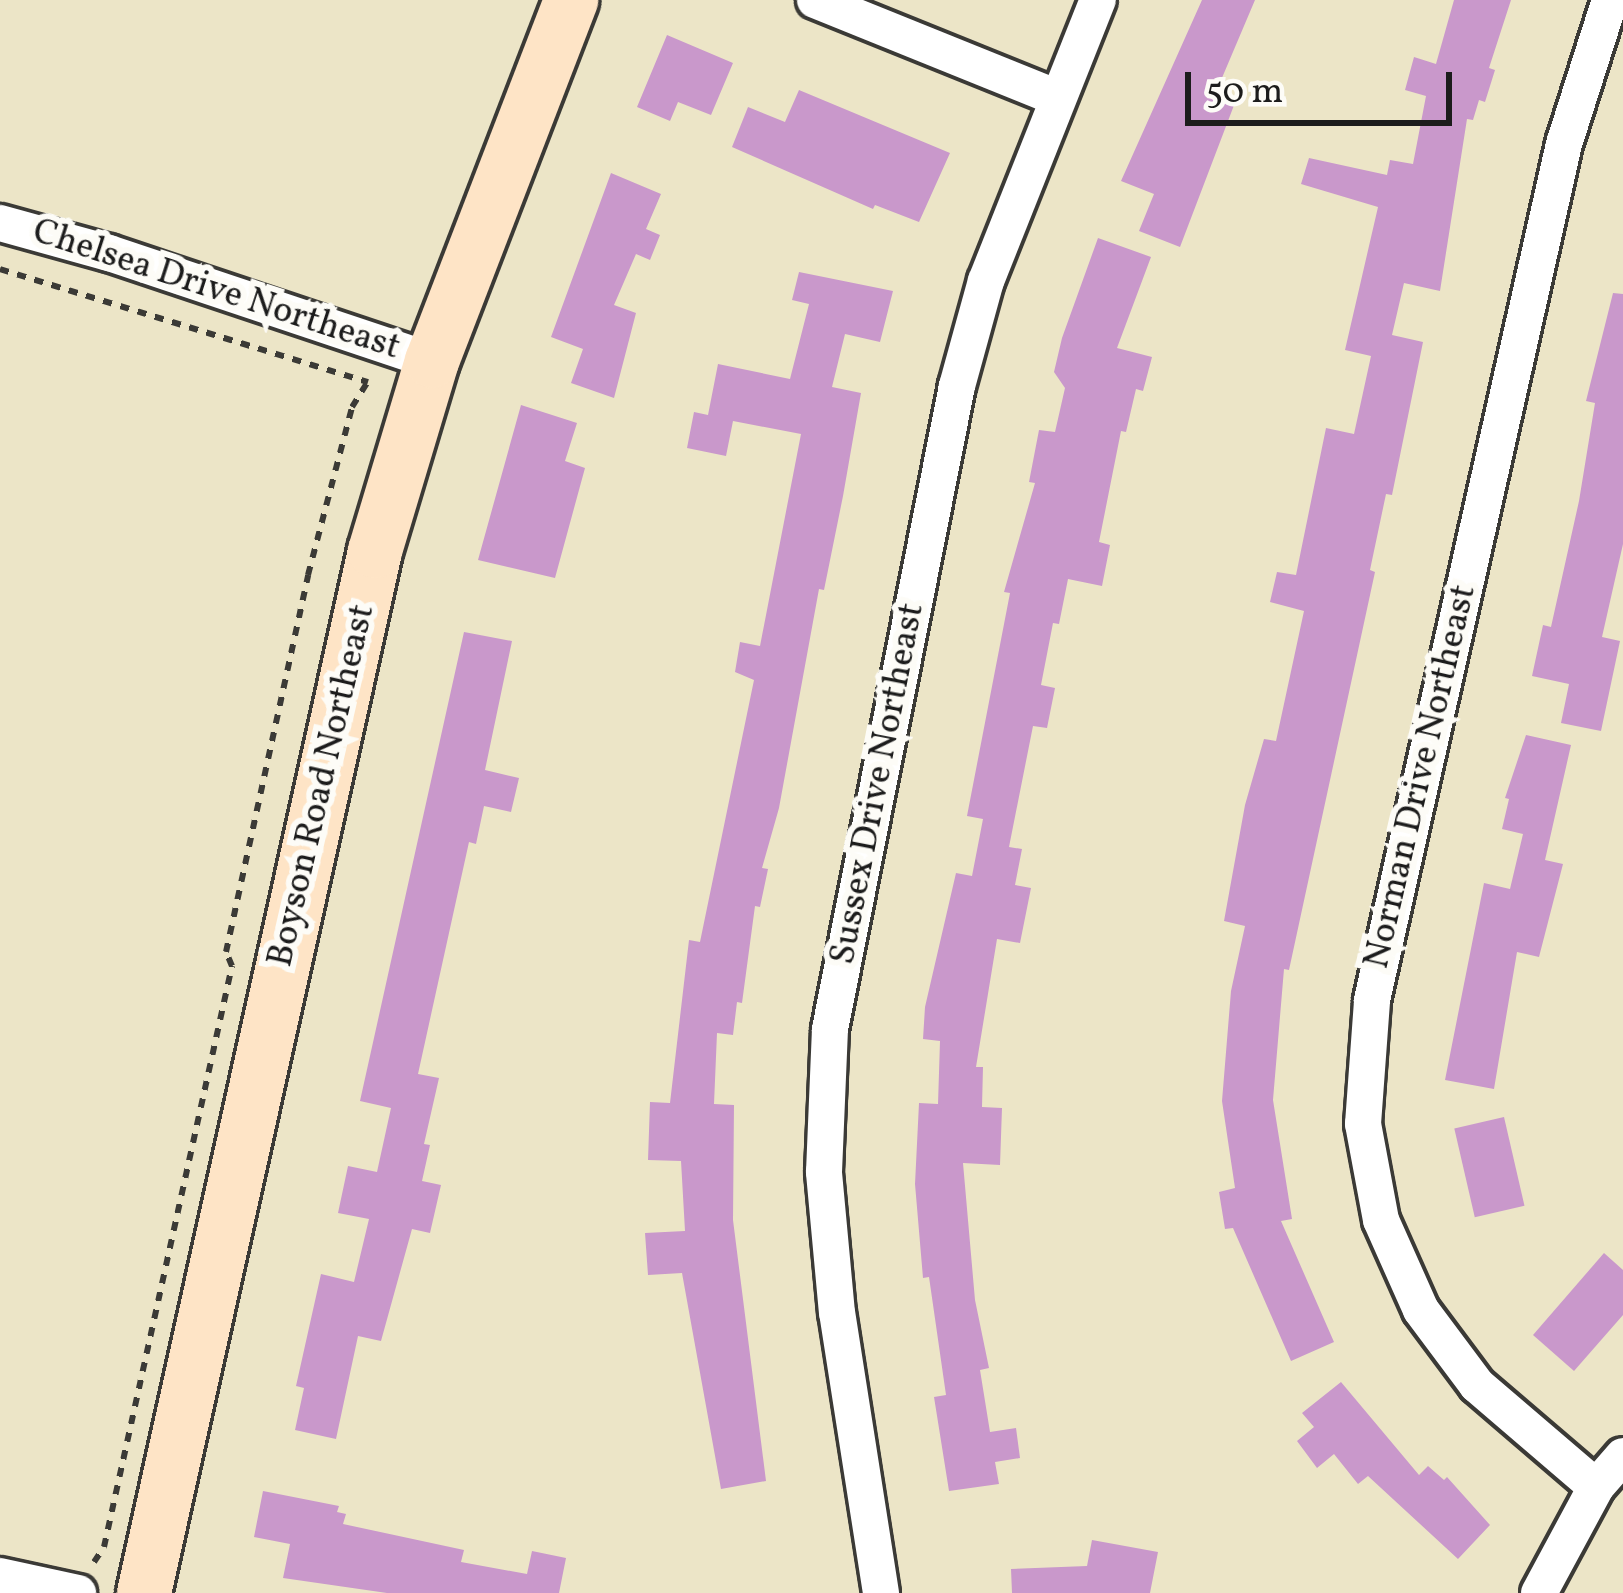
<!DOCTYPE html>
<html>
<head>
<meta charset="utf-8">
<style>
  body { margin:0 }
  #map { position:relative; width:1623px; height:1593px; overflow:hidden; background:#ece5c7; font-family:Vollkorn,serif }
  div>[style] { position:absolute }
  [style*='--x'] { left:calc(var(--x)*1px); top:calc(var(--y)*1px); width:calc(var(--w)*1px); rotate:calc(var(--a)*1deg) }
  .building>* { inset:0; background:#c998cb; transform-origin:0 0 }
  .path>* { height:6px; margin-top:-3px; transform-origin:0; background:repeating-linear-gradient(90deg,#3b3a36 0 9px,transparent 0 18px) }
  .roads { filter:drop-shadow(3px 0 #3b3a36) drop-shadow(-3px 0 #3b3a36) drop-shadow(0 3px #3b3a36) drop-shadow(0 -3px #3b3a36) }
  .street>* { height:36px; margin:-18px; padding:0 18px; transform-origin:18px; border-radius:18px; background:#fff }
  .secondary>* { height:54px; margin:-27px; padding:0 27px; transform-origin:27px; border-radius:27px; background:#fee4c6 }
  span { translate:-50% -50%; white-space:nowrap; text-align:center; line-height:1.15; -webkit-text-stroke:12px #fdfcf7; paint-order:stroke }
  .street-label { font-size:36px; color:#1c1c1c }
  .scale { position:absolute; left:1185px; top:72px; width:267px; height:54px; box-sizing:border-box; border:6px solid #1c1c1c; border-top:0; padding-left:15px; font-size:36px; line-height:42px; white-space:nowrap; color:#1c1c1c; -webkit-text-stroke:9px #fdfcf7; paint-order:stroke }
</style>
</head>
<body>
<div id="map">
  <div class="building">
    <i style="clip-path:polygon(1202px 0,1255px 0,1216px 92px,1236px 100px,1180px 247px,1139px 231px,1154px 194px,1121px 181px)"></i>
    <i style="clip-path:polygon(1454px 0,1511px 0,1489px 68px,1495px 70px,1485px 102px,1479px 100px,1473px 120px,1467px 119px,1440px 291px,1404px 283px,1392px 335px,1423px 342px,1392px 495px,1386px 494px,1370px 570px,1375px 572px,1289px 970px,1284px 969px,1273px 1100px,1292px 1219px,1281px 1221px,1334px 1342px,1291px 1361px,1233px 1228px,1225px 1229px,1219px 1192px,1235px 1188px,1222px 1101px,1231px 991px,1245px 926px,1224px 921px,1245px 805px,1264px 739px,1276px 741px,1304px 611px,1270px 602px,1277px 572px,1296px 575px,1326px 428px,1354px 434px,1371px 356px,1345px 350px,1378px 207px,1301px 184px,1309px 158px,1387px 175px,1390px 160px,1413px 164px,1426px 96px,1405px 90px,1414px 57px,1436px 64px)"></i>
    <i style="clip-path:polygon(667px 35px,733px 63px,711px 115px,678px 102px,670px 121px,637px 107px)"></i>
    <i style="clip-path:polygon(799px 90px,950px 153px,919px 222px,875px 205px,873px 209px,732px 147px,748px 107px,785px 122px)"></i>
    <i style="clip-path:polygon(611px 173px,661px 194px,646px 229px,660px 235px,650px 260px,636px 254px,614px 305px,636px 313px,614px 398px,571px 383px,583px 349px,551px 337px)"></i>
    <i style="clip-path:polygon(1098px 238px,1151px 257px,1117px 348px,1152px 357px,1143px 391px,1136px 389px,1126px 432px,1121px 431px,1099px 542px,1110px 545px,1102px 586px,1068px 579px,1059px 624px,1053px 623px,1041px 685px,1055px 688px,1047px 728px,1033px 726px,1009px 847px,1022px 849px,1015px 885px,1031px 888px,1020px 943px,997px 939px,976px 1067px,983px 1067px,982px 1107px,1002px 1108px,1000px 1165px,963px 1163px,975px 1300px,989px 1368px,980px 1370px,990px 1432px,1016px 1428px,1020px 1458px,995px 1462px,999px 1484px,949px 1491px,934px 1397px,946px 1395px,929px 1277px,923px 1278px,915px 1184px,919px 1103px,938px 1104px,940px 1041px,923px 1039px,925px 1007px,956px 873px,972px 876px,983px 819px,967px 816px,1010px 593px,1004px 592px,1035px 483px,1029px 482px,1039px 430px,1055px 432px,1065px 388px,1054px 372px,1062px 338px)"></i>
    <i style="clip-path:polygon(799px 272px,893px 291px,880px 342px,845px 334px,832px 387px,861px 393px,843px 496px,824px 590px,819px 589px,779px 808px,762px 868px,768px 869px,760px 907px,755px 906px,742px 1003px,737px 1002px,733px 1035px,717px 1033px,714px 1104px,734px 1105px,733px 1220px,766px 1481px,721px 1489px,682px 1273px,648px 1275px,645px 1233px,685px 1231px,681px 1161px,648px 1160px,650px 1102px,670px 1103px,689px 940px,700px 942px,754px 680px,735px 672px,740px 642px,760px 646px,801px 434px,733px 421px,726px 456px,687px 448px,694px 412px,708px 415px,718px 364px,790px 379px,809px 304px,792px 300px)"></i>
    <i style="clip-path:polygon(1613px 293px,1623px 294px,1623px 544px,1602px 637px,1620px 641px,1601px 731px,1561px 723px,1569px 684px,1532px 676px,1543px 625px,1551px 627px,1579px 501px,1595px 403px,1586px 401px)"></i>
    <i style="clip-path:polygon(521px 405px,577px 423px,565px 461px,585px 468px,555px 578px,478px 560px)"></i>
    <i style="clip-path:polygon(464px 632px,512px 641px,485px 770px,519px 778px,511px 812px,484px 806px,476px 844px,469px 842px,418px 1074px,439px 1078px,424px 1144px,430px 1145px,422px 1181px,441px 1185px,430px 1233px,412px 1229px,381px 1341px,358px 1336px,336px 1439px,295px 1430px,304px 1388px,296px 1386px,321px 1274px,354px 1282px,369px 1219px,338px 1213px,348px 1166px,377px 1172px,391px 1108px,360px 1101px)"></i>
    <i style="clip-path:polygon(1526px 735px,1571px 745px,1545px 860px,1563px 864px,1539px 957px,1517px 952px,1494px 1089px,1445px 1080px,1484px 883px,1510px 889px,1523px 834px,1502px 829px,1509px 799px,1505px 798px)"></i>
    <i style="left:1504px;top:1117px;width:91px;height:51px;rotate:77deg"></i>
    <i style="clip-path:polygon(1604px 1253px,1623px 1270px,1623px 1315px,1574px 1371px,1533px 1335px)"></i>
    <i style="clip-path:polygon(1341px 1382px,1419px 1475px,1428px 1466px,1444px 1480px,1447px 1477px,1490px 1525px,1458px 1559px,1368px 1476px,1358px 1484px,1334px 1454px,1317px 1468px,1297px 1441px,1314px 1427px,1302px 1413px)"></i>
    <i style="clip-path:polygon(263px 1491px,339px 1506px,337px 1512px,346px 1514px,343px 1524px,464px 1550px,461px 1562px,527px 1574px,532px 1551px,566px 1558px,559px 1593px,387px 1593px,283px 1578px,290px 1544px,254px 1537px)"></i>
    <i style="clip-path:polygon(1092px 1540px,1158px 1552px,1150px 1593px,1012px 1593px,1011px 1569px,1087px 1566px)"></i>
  </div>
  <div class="path">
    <i style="--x:0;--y:269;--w:385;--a:17.1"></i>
    <i style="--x:94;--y:1562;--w:18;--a:-56"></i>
    <i style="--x:104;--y:1547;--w:595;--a:-77.58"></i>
    <i style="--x:232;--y:966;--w:15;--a:-113"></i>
    <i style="--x:226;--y:952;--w:386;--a:-77.7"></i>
    <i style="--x:308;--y:575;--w:174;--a:-75.3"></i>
    <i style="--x:352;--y:407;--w:34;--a:-58"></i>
  </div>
  <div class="roads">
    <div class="street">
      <i style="--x:815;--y:0;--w:261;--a:22"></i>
      <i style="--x:0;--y:223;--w:113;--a:15.4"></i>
      <i style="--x:109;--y:253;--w:341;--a:18.5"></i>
      <i style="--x:1596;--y:1487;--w:157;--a:-139.4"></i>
      <i style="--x:1477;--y:1385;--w:94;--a:-126.7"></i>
      <i style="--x:1421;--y:1310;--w:98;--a:-114"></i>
      <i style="--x:1381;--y:1220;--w:98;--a:-100.6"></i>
      <i style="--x:1363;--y:1124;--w:124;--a:-85.8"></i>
      <i style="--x:1372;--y:1000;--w:877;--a:-77.36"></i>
      <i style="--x:1564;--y:144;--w:151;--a:-72.3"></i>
      <i style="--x:0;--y:1576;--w:80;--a:12.3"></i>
      <i style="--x:881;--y:1593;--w:283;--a:-98.9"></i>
      <i style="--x:837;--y:1313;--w:142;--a:-95.3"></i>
      <i style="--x:824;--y:1172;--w:143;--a:-87.6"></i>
      <i style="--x:830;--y:1029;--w:655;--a:-78.83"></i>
      <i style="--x:957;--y:386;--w:109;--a:-74.6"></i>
      <i style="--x:986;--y:281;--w:302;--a:-68.3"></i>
      <i style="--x:1539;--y:1593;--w:120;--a:-61.7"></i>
      <i style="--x:1596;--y:1487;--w:41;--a:-48.9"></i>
    </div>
    <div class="secondary">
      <i style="--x:144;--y:1593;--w:1067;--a:-77.5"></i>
      <i style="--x:375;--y:551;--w:198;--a:-73.3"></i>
      <i style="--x:432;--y:361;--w:387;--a:-68.9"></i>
    </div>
  </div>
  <div class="street-label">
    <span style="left:216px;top:291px;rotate:18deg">Chelsea Drive Northeast</span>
    <span style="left:1422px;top:777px;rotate:-77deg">Norman Drive Northeast</span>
    <span style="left:879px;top:784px;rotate:-79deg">Sussex Drive Northeast</span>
    <span style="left:323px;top:786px;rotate:-77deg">Boyson Road Northeast</span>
  </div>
  <div class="scale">50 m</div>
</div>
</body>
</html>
